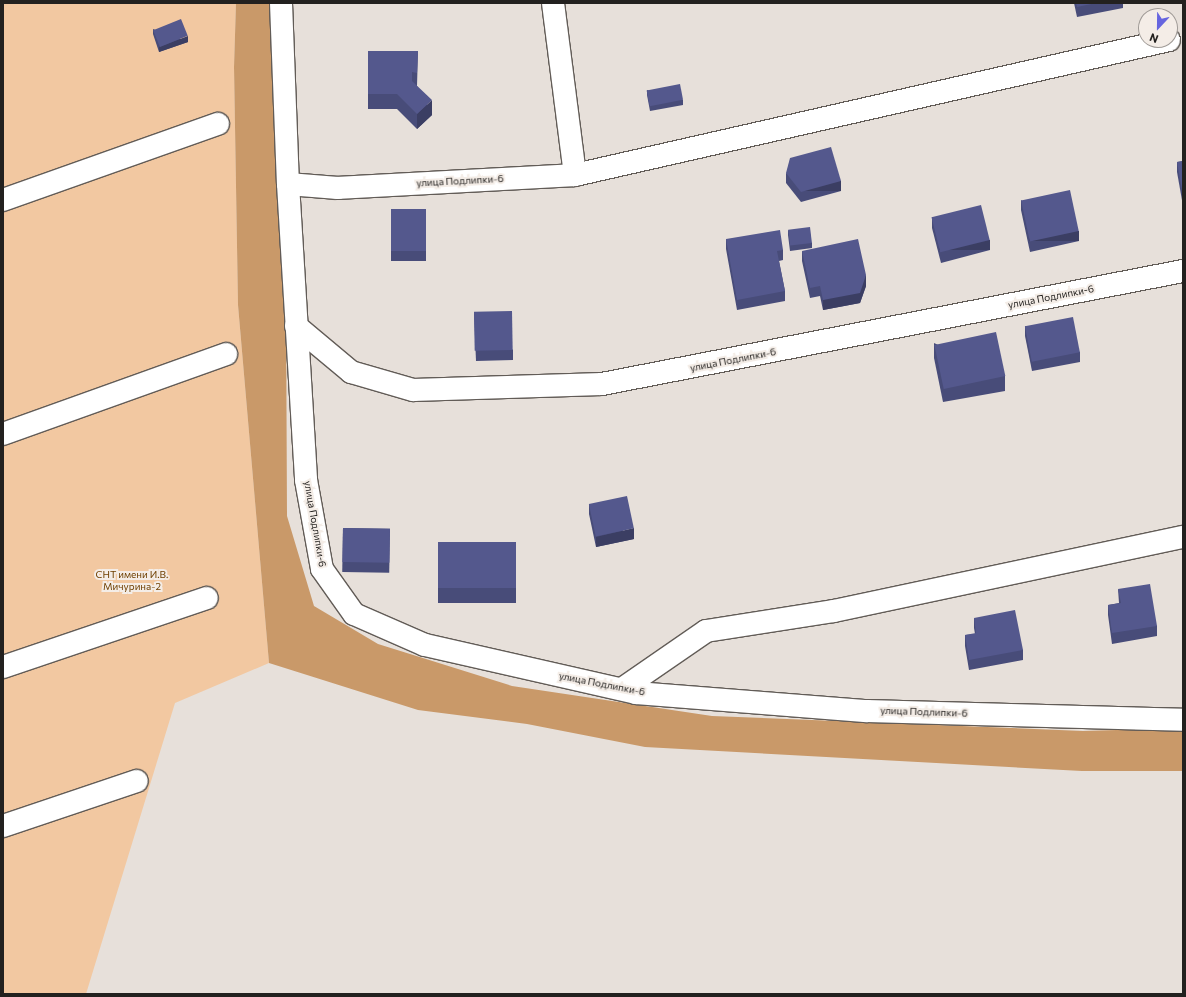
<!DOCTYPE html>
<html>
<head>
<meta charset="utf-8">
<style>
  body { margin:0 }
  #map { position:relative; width:1186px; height:997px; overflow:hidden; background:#e7e0da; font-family:Commissioner,sans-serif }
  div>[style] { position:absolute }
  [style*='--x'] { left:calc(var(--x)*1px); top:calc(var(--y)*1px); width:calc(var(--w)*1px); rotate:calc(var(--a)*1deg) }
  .green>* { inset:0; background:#f2c8a1 }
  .forest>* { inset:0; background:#c99969 }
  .roads { filter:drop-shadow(1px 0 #625c57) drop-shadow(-1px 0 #625c57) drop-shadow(0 1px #625c57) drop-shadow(0 -1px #625c57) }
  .minor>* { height:22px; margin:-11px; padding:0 11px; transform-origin:11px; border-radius:11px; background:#fff }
  .wall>* { inset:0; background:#484c79; transform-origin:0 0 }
  .shaded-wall>* { inset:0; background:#3b3e63; transform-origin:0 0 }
  .building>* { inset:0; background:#54588d; transform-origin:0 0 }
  span { translate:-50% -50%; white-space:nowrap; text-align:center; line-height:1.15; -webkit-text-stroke:4px #f4ede7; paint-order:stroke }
  .street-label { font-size:10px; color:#23211f }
  .park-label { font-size:10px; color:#6f4002 }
  .frame { position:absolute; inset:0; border:4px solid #23211f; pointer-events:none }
  .north { position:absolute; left:1138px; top:8px; width:40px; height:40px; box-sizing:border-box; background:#f4ede7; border:1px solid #a09b97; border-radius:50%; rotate:202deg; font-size:11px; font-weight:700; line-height:16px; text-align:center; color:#23211f }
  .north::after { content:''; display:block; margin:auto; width:14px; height:18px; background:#6665df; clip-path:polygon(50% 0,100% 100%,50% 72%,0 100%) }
</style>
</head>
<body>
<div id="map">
  <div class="green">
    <i style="clip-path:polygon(3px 3px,236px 3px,234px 67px,238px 305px,269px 663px,175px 703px,86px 994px,3px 994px)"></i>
  </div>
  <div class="forest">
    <i style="clip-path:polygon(236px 3px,271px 3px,286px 299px,287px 516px,314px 606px,378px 644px,512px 686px,712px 716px,1083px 731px,1183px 728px,1183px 771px,1082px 771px,645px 747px,527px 724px,418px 710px,269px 663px,238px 305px,234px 67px)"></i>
  </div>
  <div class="roads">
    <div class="minor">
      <i style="--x:281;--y:3;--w:181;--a:87.8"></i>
      <i style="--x:288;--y:184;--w:297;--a:86.5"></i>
      <i style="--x:306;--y:480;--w:90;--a:79.8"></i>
      <i style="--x:322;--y:569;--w:55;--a:54.6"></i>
      <i style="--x:354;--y:614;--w:77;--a:23.6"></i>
      <i style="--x:425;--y:645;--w:216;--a:12.8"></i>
      <i style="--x:636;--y:693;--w:232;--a:4.5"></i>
      <i style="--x:867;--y:711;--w:316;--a:1.6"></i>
      <i style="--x:553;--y:3;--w:173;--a:82.7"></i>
      <i style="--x:288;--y:184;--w:50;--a:4.6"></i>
      <i style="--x:338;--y:188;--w:237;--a:-3.1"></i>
      <i style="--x:575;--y:175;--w:609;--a:-12.8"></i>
      <i style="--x:3;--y:200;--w:228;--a:-19.5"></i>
      <i style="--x:296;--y:326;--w:72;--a:39.9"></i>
      <i style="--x:351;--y:372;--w:65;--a:16.2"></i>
      <i style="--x:413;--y:390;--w:189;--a:-1.8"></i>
      <i style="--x:602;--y:384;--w:592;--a:-11.01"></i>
      <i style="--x:3;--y:434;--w:237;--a:-19.7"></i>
      <i style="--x:3;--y:667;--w:215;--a:-18.7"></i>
      <i style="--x:622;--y:689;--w:102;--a:-34.6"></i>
      <i style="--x:706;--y:631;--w:130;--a:-8.9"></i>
      <i style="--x:834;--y:611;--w:357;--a:-12"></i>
      <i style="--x:3;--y:826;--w:141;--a:-18.6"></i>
    </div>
  </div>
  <div class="wall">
    <i style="clip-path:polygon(1074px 3px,1123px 3px,1123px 8px,1077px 17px)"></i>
    <i style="clip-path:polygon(153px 29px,188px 42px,159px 52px,153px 34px)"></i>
    <i style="clip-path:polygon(368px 51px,418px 51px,417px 86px,432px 115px,417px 129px,397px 109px,368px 109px)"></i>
    <i style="clip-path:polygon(647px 90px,683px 100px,683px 105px,650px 111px,647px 95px)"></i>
    <i style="clip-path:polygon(1183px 161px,1183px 206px,1177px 172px,1177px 162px)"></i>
    <i style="clip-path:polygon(786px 173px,841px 191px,801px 202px,786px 183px)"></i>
    <i style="clip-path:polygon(1021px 200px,1079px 241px,1030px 252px,1021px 210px)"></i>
    <i style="left:391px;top:209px;width:35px;height:52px"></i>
    <i style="clip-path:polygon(932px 218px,990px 250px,941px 263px,932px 228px)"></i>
    <i style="clip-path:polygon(788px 230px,812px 243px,812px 248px,790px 251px,788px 235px)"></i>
    <i style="clip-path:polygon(726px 239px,783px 250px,783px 260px,779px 261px,785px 291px,785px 301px,737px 310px,726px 249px)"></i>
    <i style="clip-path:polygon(802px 251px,866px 286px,860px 303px,823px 310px,820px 296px,810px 298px,802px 261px)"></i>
    <i style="clip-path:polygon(474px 313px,513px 350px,513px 360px,476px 361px)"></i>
    <i style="clip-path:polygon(1025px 326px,1080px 352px,1080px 362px,1032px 371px,1025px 336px)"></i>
    <i style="clip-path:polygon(934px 343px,1005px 376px,1005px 391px,943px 402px,934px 358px)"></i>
    <i style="clip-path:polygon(589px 504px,634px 539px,596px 547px,589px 514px)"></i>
    <i style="left:343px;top:528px;width:47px;height:44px;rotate:1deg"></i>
    <i style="left:438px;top:542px;width:78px;height:61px"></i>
    <i style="clip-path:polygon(1118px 589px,1157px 626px,1157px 636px,1112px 644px,1108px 615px,1108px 605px,1119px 603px)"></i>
    <i style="clip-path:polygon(974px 618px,1023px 650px,1023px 660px,969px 670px,965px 646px,965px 635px,975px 634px,974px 628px)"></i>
  </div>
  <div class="shaded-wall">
    <i style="clip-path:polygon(188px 36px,188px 42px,159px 52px,159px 47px)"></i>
    <i style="clip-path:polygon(432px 100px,432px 115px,417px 129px,417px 114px)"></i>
    <i style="left:841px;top:181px;width:10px;height:41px;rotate:90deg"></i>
    <i style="left:1079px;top:231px;width:10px;height:50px;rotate:90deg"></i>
    <i style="left:990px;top:240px;width:10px;height:51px;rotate:90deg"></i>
    <i style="clip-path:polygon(866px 275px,866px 286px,860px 303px,823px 310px,823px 300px)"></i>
    <i style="clip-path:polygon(634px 528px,634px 539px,596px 547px,596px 537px)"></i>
  </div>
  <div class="building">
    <i style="clip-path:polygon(1076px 3px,1096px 3px,1077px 7px)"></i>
    <i style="left:181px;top:19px;width:18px;height:30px;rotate:68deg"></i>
    <i style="clip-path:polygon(368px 51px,418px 51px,417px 73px,412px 72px,412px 81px,432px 100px,417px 114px,397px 94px,368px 94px)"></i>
    <i style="left:680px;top:84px;width:16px;height:34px;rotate:79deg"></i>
    <i style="clip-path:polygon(831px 147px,841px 181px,801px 192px,786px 173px,790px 158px)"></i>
    <i style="clip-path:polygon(1183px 161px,1183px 196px,1177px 162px)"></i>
    <i style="left:1070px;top:190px;width:42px;height:50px;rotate:78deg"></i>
    <i style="left:981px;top:205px;width:36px;height:51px;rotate:76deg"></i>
    <i style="left:391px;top:209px;width:35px;height:42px"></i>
    <i style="left:810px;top:227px;width:16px;height:22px;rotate:83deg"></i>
    <i style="clip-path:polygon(780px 230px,783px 250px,777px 251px,785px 291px,737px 300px,726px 239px)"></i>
    <i style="clip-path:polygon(858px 239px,866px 275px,860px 293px,823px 300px,820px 286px,810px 288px,802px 251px)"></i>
    <i style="left:512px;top:311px;width:39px;height:38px;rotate:89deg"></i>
    <i style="left:1073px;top:317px;width:36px;height:49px;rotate:79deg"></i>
    <i style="left:996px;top:332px;width:45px;height:63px;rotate:78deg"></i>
    <i style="left:627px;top:496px;width:33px;height:39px;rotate:78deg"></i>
    <i style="left:343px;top:528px;width:47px;height:34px;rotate:1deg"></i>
    <i style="left:438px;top:542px;width:78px;height:46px"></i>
    <i style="clip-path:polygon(1150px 584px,1157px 626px,1112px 633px,1108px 605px,1121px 603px,1118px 589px)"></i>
    <i style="clip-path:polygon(1015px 610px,1023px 650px,969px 660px,965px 635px,976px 633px,974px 618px)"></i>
  </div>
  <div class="street-label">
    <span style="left:460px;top:181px;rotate:-3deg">улица Подлипки-6</span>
    <span style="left:1051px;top:297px;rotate:-11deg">улица Подлипки-6</span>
    <span style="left:733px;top:360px;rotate:-11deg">улица Подлипки-6</span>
    <span style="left:315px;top:524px;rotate:80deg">улица Подлипки-6</span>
    <span style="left:602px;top:684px;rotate:11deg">улица Подлипки-6</span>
    <span style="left:924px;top:712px;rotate:2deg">улица Подлипки-6</span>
  </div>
  <div class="park-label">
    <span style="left:132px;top:580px">СНТ имени И.В.<br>Мичурина-2</span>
  </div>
  <div class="frame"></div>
  <div class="north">N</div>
</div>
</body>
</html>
